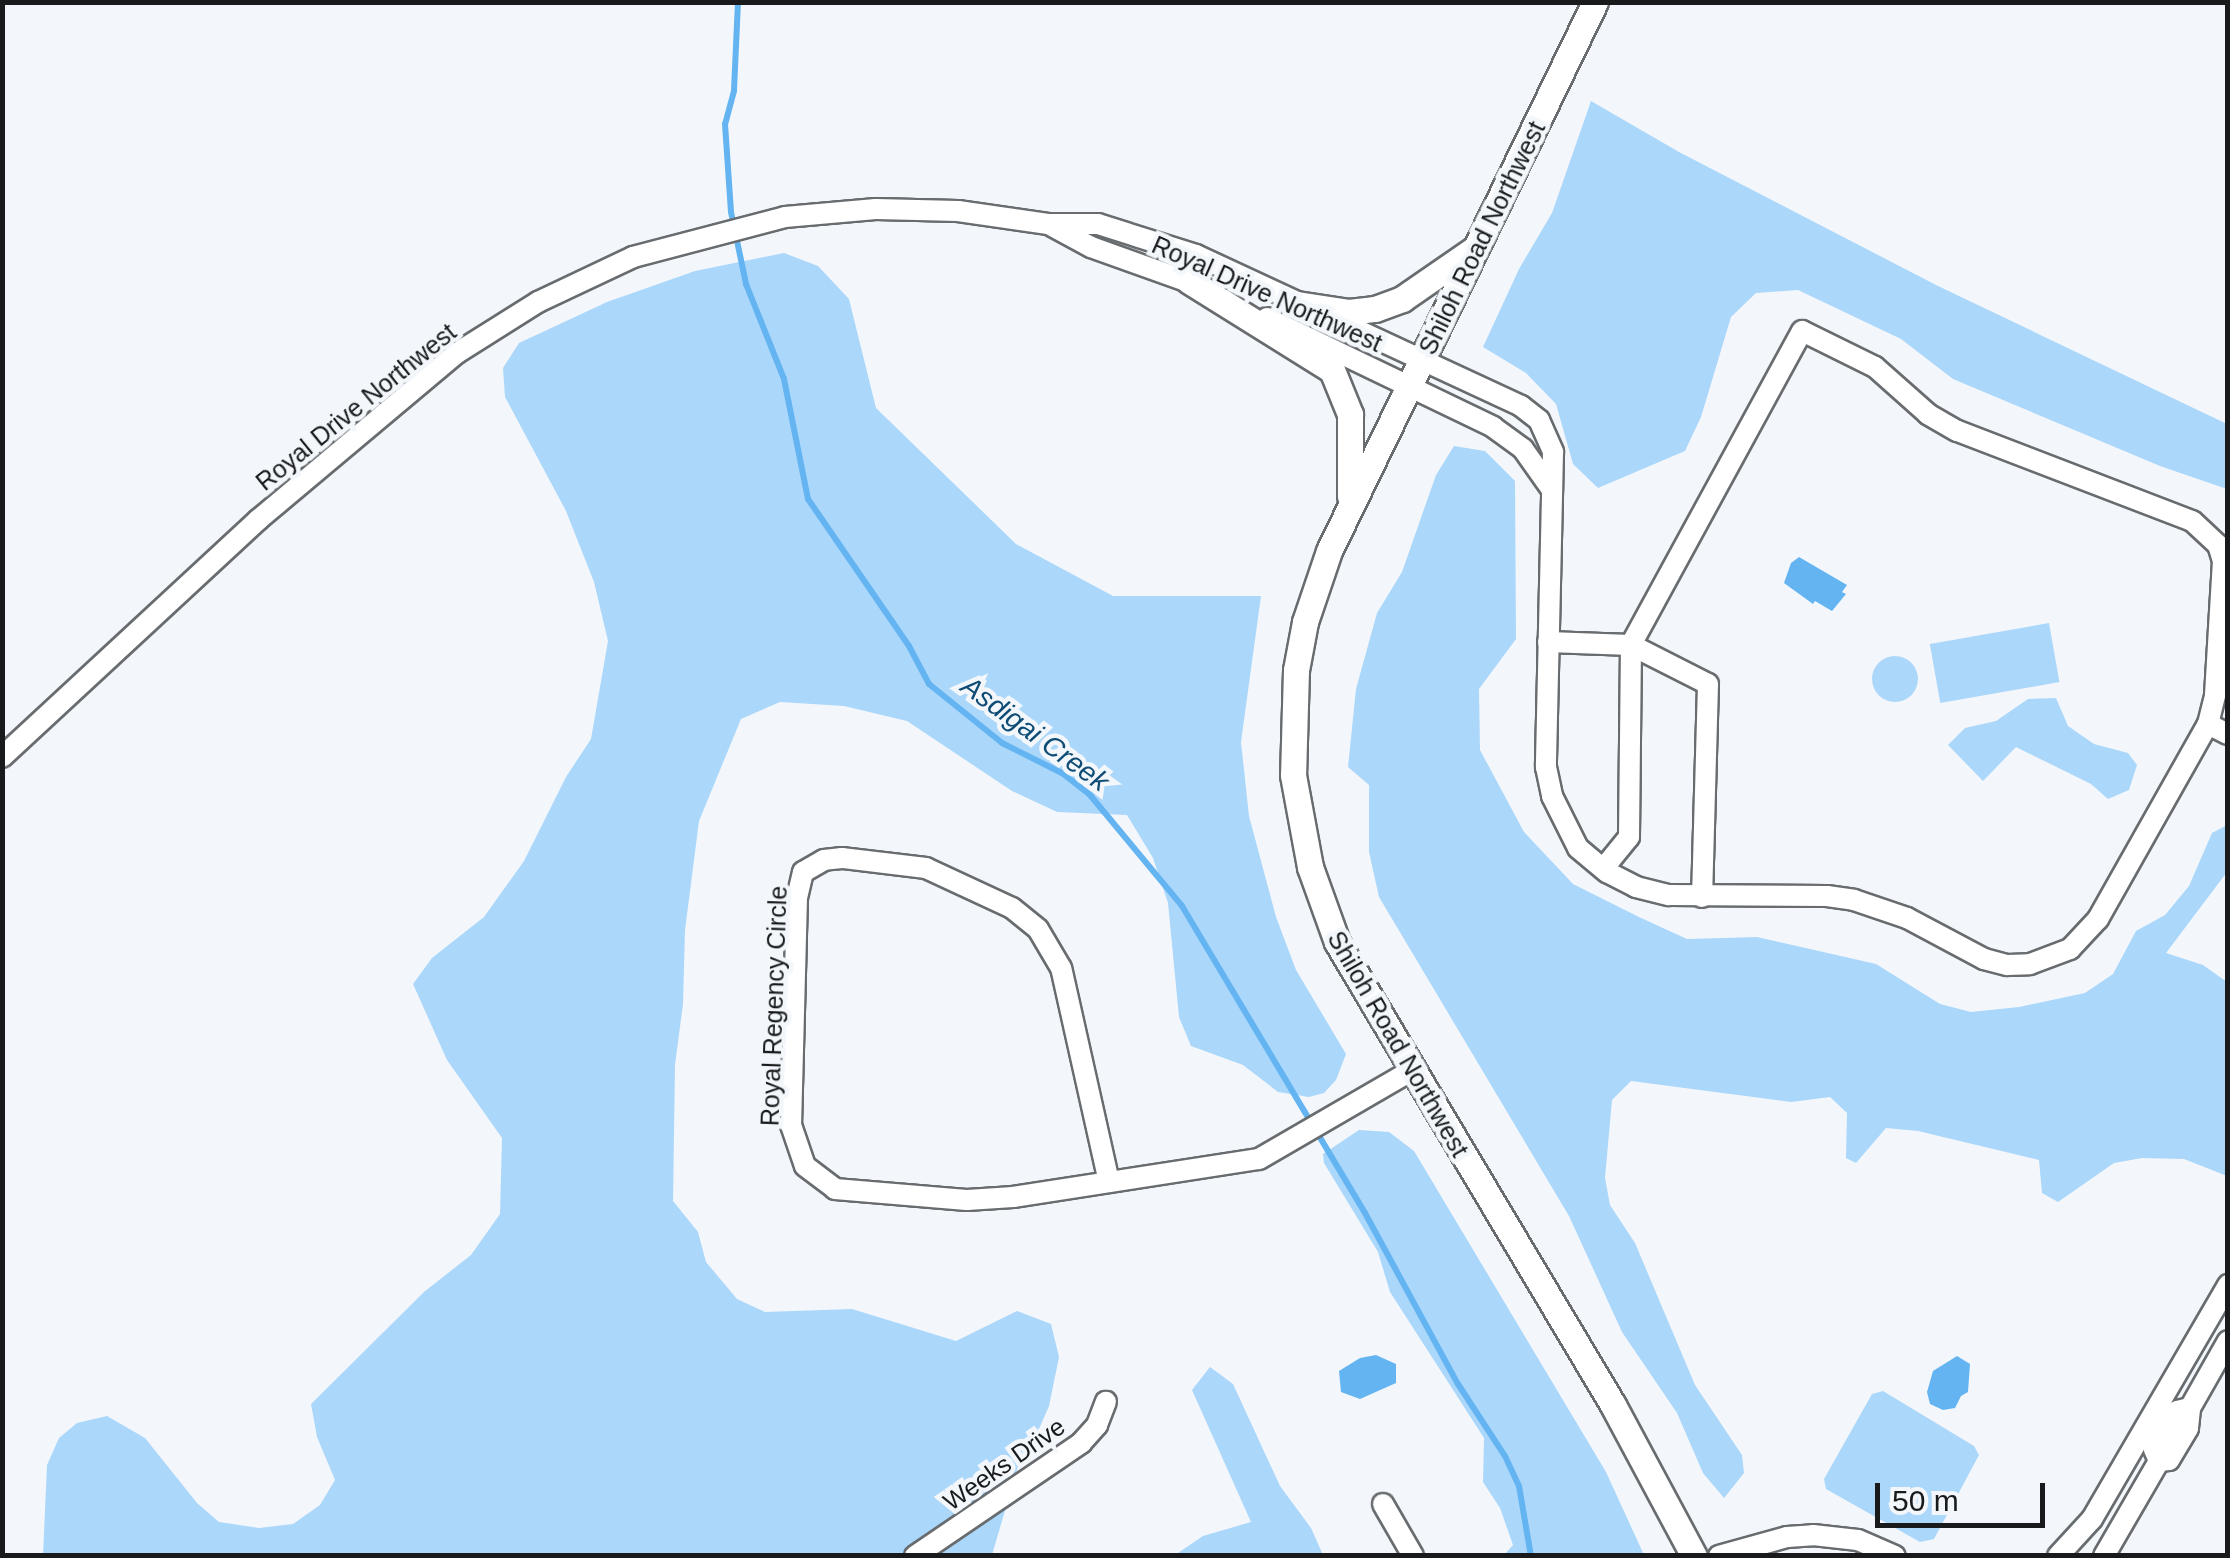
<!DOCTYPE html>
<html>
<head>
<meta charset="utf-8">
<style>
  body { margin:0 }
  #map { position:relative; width:2230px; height:1558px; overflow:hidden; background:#f3f7fb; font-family:Helvetica,sans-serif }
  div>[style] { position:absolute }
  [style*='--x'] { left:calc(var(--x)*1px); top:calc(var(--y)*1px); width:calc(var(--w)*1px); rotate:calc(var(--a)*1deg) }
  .green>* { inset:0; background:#abd7fb; transform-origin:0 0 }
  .round { border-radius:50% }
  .water>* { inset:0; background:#64b4f2 }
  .stream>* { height:6px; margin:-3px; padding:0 3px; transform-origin:3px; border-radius:3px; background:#64b4f2 }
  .roads { filter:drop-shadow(2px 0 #686c6f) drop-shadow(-2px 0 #686c6f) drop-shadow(0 2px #686c6f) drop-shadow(0 -2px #686c6f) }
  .minor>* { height:20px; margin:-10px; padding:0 10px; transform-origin:10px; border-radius:10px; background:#fff }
  .tertiary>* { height:25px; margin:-12.5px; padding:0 12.5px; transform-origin:12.5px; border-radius:12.5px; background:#fff }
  span { translate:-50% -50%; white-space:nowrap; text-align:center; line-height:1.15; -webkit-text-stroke:9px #f3f7fb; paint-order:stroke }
  .street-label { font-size:25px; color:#181a1b }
  .water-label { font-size:28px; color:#0f4c75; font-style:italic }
  .frame { position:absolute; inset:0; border:5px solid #181a1b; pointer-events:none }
  .scale { position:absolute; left:1875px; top:1483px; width:170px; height:45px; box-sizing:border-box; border:5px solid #181a1b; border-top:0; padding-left:12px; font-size:30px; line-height:35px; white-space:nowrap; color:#181a1b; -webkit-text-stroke:8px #f3f7fb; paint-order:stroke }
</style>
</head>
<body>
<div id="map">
  <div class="green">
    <i style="clip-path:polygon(1591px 101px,1679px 152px,1938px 286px,2227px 424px,2227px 489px,2160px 466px,1953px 379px,1901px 339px,1798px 290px,1756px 293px,1731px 317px,1701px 417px,1685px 451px,1598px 488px,1573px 464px,1556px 404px,1526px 373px,1483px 347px,1519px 269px,1552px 213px)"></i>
    <i style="clip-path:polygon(784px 253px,818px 266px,849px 299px,876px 408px,1016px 544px,1113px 596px,1261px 596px,1241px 742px,1249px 816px,1276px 917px,1296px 970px,1346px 1054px,1336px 1080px,1324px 1093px,1309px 1097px,1278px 1092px,1243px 1065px,1191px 1046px,1179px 1017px,1168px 903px,1153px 858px,1127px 815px,1057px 812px,1012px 791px,907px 721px,844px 706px,780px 702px,741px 719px,699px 821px,685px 930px,683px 1004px,675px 1065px,673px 1201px,698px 1232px,706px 1262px,737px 1299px,765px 1312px,852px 1309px,956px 1341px,1017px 1311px,1051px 1324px,1059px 1357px,1049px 1406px,1036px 1436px,1021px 1456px,992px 1555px,43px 1556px,47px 1465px,59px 1438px,77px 1423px,107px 1416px,145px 1438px,197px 1503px,219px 1522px,259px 1528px,293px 1524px,320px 1505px,335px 1480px,317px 1437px,311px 1404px,424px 1292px,471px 1255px,500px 1214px,502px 1138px,447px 1060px,413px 984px,432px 958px,484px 917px,524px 861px,566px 777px,591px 739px,608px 641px,594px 582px,566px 511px,505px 397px,503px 368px,519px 343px,607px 302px,695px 271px)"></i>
    <i style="clip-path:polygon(1454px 446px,1485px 451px,1515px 481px,1516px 639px,1479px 689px,1480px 750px,1524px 832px,1573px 884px,1639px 917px,1687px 939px,1757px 937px,1876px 964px,1940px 1004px,1971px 1012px,2019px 1007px,2085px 993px,2113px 974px,2136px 931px,2165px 915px,2189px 886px,2212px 833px,2227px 825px,2227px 872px,2166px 953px,2203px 965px,2227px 982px,2227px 1176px,2184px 1159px,2142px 1158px,2114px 1163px,2058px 1202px,2042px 1193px,2039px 1160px,1918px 1131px,1886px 1128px,1856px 1163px,1846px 1158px,1847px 1113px,1830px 1097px,1791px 1102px,1631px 1081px,1612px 1100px,1605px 1178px,1610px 1205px,1635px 1243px,1695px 1385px,1742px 1455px,1744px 1473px,1724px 1498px,1703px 1473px,1677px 1413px,1622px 1332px,1569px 1216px,1379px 897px,1369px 852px,1369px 785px,1348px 767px,1356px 689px,1377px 613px,1402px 572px,1436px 475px)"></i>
    <i style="left:2049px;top:623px;width:60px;height:121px;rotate:80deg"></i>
    <i class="round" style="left:1872px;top:656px;width:46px;height:46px"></i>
    <i style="clip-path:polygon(2056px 698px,2068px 726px,2094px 744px,2128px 753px,2137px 765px,2129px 790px,2108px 799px,2091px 784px,2016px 747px,1983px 781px,1948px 745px,1965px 728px,1996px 721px,2028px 699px)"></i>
    <i style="clip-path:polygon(1359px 1130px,1389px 1132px,1414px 1151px,1606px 1472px,1644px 1555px,1504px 1555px,1513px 1545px,1500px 1508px,1483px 1482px,1484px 1438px,1390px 1292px,1378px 1252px,1324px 1163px,1323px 1154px)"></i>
    <i style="clip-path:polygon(1210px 1367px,1233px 1384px,1280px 1486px,1311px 1528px,1323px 1555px,1175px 1555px,1203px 1536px,1251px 1522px,1192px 1390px)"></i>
    <i style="clip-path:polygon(1883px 1391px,1974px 1446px,1979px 1455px,1934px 1539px,1920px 1542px,1826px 1489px,1824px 1479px,1872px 1394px)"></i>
  </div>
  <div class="water">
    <i style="clip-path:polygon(1799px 557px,1847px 585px,1842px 592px,1846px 594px,1832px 611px,1815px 601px,1813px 604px,1784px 583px,1791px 563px)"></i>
    <i style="clip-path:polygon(1376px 1355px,1396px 1364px,1396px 1383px,1360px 1399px,1341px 1392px,1339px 1371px,1360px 1358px)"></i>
    <i style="clip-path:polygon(1957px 1356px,1970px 1364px,1968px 1392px,1961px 1396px,1955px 1408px,1943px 1410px,1930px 1404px,1927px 1392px,1933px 1371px)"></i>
  </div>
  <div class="stream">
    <i style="--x:738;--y:2;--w:89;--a:92.6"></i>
    <i style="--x:734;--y:91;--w:34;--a:105"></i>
    <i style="--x:725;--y:124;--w:88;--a:86.1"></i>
    <i style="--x:731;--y:212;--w:74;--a:78.2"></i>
    <i style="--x:746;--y:284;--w:102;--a:68.2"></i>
    <i style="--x:784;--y:379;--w:122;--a:78.7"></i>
    <i style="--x:808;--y:499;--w:178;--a:55.5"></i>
    <i style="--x:909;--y:646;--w:43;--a:62.2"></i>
    <i style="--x:929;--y:684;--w:94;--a:38.9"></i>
    <i style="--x:1002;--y:743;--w:67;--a:26.6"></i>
    <i style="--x:1062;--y:773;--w:36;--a:38"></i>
    <i style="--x:1090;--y:795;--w:144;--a:50.3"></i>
    <i style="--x:1182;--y:906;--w:357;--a:59.2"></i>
    <i style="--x:1365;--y:1213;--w:195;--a:61.5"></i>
    <i style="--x:1458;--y:1384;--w:86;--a:56.9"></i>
    <i style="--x:1505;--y:1456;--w:33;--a:65"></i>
    <i style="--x:1519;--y:1486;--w:71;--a:80.3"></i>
  </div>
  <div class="roads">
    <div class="minor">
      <i style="--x:1052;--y:226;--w:44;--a:28.3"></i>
      <i style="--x:1091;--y:247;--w:116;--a:19.7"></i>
      <i style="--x:1267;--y:318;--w:251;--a:25.7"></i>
      <i style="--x:1493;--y:427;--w:37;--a:36"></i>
      <i style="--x:1523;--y:449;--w:50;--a:54.7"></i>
      <i style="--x:1548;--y:642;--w:83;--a:2.1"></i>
      <i style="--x:1631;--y:645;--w:86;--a:26.9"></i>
      <i style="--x:1708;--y:684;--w:213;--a:91.6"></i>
      <i style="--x:2208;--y:724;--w:22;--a:27"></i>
      <i style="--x:2;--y:757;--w:349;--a:-42.8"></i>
      <i style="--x:258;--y:520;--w:260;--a:-40"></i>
      <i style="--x:457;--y:353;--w:96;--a:-32.2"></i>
      <i style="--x:538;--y:302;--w:105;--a:-25.3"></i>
      <i style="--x:633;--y:257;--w:157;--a:-14.7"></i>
      <i style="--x:785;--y:217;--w:91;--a:-5"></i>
      <i style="--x:876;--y:209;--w:82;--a:1.4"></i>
      <i style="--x:958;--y:211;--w:91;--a:8.2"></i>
      <i style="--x:1048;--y:224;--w:50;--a:0"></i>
      <i style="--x:1098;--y:224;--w:103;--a:17.6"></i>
      <i style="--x:1196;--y:255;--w:358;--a:24.9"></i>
      <i style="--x:1521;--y:406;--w:23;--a:38"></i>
      <i style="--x:1539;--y:420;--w:35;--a:66"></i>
      <i style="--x:1553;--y:452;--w:315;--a:91.3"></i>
      <i style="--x:1546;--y:767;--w:30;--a:78"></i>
      <i style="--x:1552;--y:796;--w:58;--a:63.4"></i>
      <i style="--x:1578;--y:848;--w:38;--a:40"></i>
      <i style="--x:1607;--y:872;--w:33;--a:27"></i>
      <i style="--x:1636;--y:887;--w:34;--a:14"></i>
      <i style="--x:1669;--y:895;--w:158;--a:0.4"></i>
      <i style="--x:1827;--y:896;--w:27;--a:8"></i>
      <i style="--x:1854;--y:900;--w:56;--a:18.8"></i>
      <i style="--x:1907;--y:918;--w:87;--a:28"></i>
      <i style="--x:1984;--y:959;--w:24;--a:15"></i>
      <i style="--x:2007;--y:965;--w:23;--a:-2"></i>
      <i style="--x:2030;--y:964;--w:43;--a:-20.6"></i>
      <i style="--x:2070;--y:949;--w:41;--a:-47"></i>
      <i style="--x:2098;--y:919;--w:224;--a:-60.6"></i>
      <i style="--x:2208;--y:724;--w:30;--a:-76"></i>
      <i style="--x:2215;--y:695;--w:134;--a:-86.6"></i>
      <i style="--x:2223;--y:561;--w:17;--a:-107"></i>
      <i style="--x:2218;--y:545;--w:35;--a:-137"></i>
      <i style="--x:2192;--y:521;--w:252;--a:-159"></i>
      <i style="--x:1957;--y:431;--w:34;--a:-150"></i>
      <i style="--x:1928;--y:414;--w:71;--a:-138.4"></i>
      <i style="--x:1875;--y:367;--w:81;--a:-153.7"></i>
      <i style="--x:1802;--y:331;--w:358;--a:118.6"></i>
      <i style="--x:1631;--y:645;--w:192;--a:90.6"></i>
      <i style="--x:1629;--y:837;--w:41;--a:129.1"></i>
      <i style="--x:1109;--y:1182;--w:219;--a:-102.6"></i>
      <i style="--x:1061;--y:968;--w:45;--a:-120.5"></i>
      <i style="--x:1038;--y:929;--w:33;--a:-141"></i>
      <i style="--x:1012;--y:908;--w:95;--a:-155.1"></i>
      <i style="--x:926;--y:868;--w:85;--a:-173.2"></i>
      <i style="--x:842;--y:858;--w:18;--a:174"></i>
      <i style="--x:824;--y:860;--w:24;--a:150"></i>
      <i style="--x:803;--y:872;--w:26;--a:103"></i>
      <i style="--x:797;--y:897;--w:228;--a:91.5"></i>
      <i style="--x:791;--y:1125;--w:43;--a:71.1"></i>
      <i style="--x:805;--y:1166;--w:38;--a:37"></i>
      <i style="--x:835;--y:1189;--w:132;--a:4.8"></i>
      <i style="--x:967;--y:1200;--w:46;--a:-3.7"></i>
      <i style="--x:1013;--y:1197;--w:249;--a:-8.8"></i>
      <i style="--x:1259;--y:1159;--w:176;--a:-30.1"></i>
      <i style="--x:2159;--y:1461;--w:10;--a:-6"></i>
      <i style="--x:2169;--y:1460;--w:37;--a:-59"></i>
      <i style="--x:2188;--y:1428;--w:20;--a:-84"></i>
      <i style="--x:1383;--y:1504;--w:60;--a:60"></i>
      <i style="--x:915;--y:1556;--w:201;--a:-34.2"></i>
      <i style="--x:1081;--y:1443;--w:24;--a:-48"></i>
      <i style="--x:1097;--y:1425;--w:25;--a:-69"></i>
      <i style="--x:1719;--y:1556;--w:71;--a:-15.6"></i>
      <i style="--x:1787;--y:1537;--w:26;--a:-4"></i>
      <i style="--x:1813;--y:1535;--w:45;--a:6.3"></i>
      <i style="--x:1858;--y:1540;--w:40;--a:23.4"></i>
      <i style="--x:2058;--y:1556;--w:50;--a:-47.4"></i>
      <i style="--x:2092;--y:1519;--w:271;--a:-59.8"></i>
      <i style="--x:2104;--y:1556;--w:110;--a:-59.9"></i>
      <i style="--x:2159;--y:1461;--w:13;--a:-113"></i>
      <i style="--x:2154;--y:1449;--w:44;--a:-58.8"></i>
      <i style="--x:2177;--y:1411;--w:13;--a:-13"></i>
      <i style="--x:2190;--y:1408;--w:77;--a:-60.4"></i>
    </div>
    <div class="tertiary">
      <i style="--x:1595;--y:2;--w:610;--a:115.85"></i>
      <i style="--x:1329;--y:551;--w:75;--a:108.7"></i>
      <i style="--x:1305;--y:622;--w:49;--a:100.6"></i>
      <i style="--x:1296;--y:670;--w:105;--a:91.6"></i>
      <i style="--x:1293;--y:775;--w:94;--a:79.5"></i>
      <i style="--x:1310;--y:867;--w:80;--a:70.2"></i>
      <i style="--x:1337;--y:942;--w:539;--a:59.2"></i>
      <i style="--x:1613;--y:1405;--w:171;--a:61.8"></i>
      <i style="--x:1189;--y:281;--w:168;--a:31.9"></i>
      <i style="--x:1332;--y:370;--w:48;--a:67.8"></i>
      <i style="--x:1350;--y:414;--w:82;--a:90"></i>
      <i style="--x:1297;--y:304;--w:53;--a:8.7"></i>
      <i style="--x:1349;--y:312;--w:26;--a:-7"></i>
      <i style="--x:1375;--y:309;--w:29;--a:-20"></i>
      <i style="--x:1402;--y:299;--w:86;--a:-34.6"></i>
    </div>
  </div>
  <div class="street-label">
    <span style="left:1482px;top:238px;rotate:-64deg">Shiloh Road Northwest</span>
    <span style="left:1267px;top:294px;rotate:24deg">Royal Drive Northwest</span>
    <span style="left:356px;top:407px;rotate:-39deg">Royal Drive Northwest</span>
    <span style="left:774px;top:1006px;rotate:-88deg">Royal Regency Circle</span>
    <span style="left:1398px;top:1044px;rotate:60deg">Shiloh Road Northwest</span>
    <span style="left:1004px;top:1464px;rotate:-35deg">Weeks Drive</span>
  </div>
  <div class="water-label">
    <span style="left:1035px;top:734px;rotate:36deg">Asdigai Creek</span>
  </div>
  <div class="frame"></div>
  <div class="scale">50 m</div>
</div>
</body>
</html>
